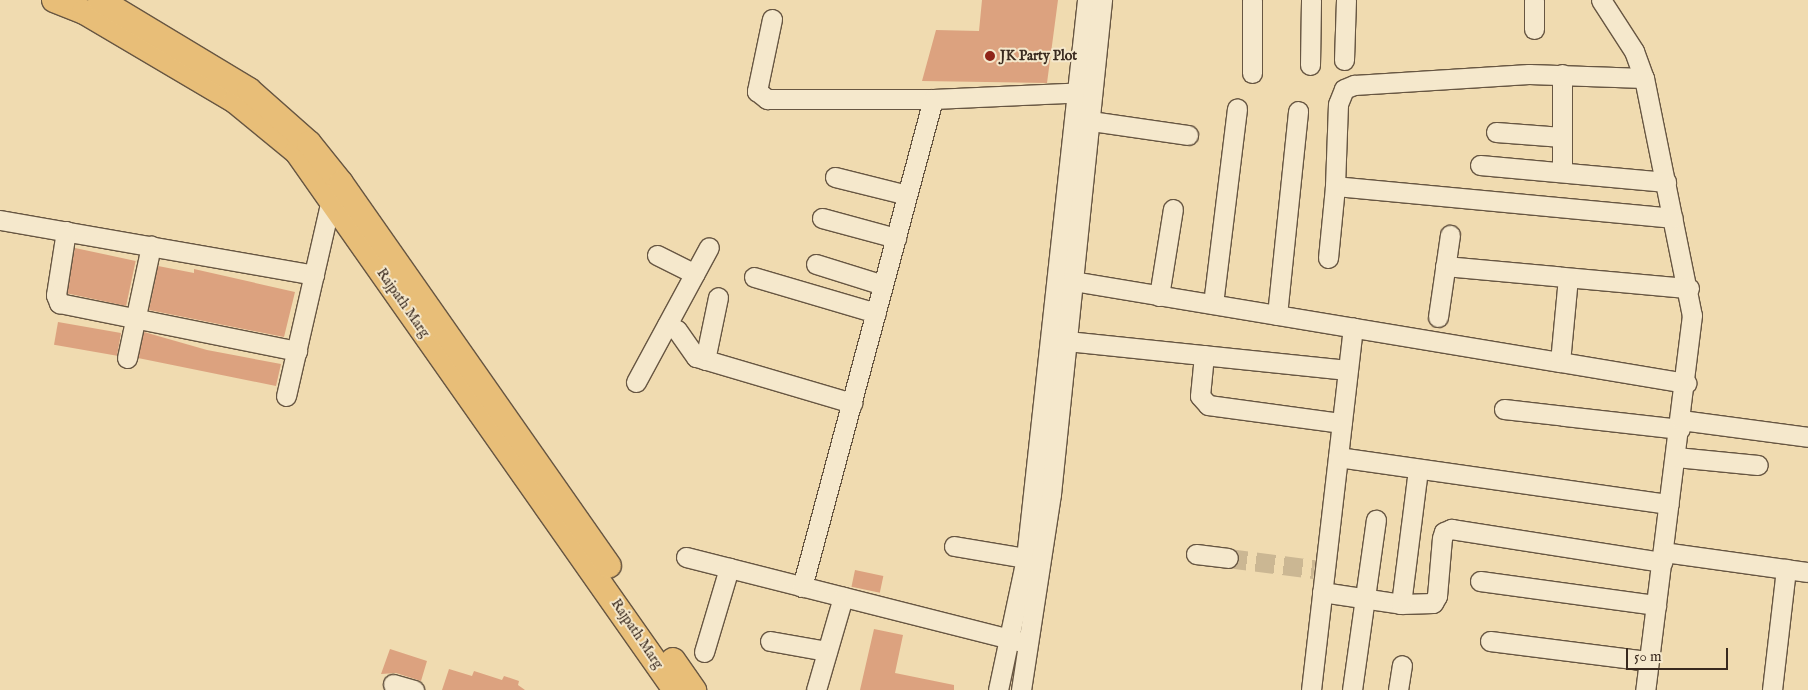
<!DOCTYPE html>
<html>
<head>
<meta charset="utf-8">
<style>
  body { margin:0 }
  #map { position:relative; width:1808px; height:690px; overflow:hidden; background:#f0dbb0; font-family:"IM FELL English",serif }
  div>[style] { position:absolute }
  [style*='--x'] { left:calc(var(--x)*1px); top:calc(var(--y)*1px); width:calc(var(--w)*1px); rotate:calc(var(--a)*1deg) }
  .building>* { inset:0; background:#dca27f; transform-origin:0 0 }
  .minor-tunnel>* { height:19px; margin-top:-9.5px; transform-origin:0; background:repeating-linear-gradient(90deg,#cbb793 0 19px,transparent 0 28px) }
  .roads { filter:drop-shadow(1px 0 #675642) drop-shadow(-1px 0 #675642) drop-shadow(0 1px #675642) drop-shadow(0 -1px #675642) }
  .minor>* { height:19px; margin:-9.5px; padding:0 9.5px; transform-origin:9.5px; border-radius:9.5px; background:#f5e8cc }
  .major>* { height:24px; margin:-12px; padding:0 12px; transform-origin:12px; border-radius:12px; background:#e8be78 }
  .dots>* { width:14px; height:14px; translate:-50% -50%; box-sizing:border-box; border:2px solid #f5e8cc; border-radius:50% }
  span { translate:-50% -50%; white-space:nowrap; text-align:center; line-height:1.15; -webkit-text-stroke:4px #f5e8cc; paint-order:stroke }
  .poi-label { font-size:14px; color:#39291e; font-weight:700 }
  .left { translate:0 -50%; text-align:left }
  .street-label { font-size:14px; color:#39291e }
  .scale { position:absolute; left:1626px; top:648px; width:102px; height:22px; box-sizing:border-box; border:2px solid #39291e; border-top:0; padding-left:6px; font-size:15px; line-height:18px; white-space:nowrap; color:#39291e; -webkit-text-stroke:4px #f5e8cc; paint-order:stroke }
</style>
</head>
<body>
<div id="map">
  <div class="building">
    <i style="clip-path:polygon(982px 0,1058px 0,1047px 83px,922px 81px,936px 30px,979px 31px)"></i>
    <i style="left:75px;top:248px;width:62px;height:46px;rotate:12deg"></i>
    <i style="clip-path:polygon(158px 266px,194px 273px,194px 269px,295px 292px,284px 337px,149px 310px)"></i>
    <i style="left:58px;top:322px;width:64px;height:23px;rotate:10deg"></i>
    <i style="clip-path:polygon(144px 332px,207px 350px,281px 364px,276px 386px,138px 358px)"></i>
    <i style="left:855px;top:570px;width:29px;height:17px;rotate:12deg"></i>
    <i style="clip-path:polygon(874px 629px,903px 635px,895px 673px,954px 685px,954px 690px,860px 690px)"></i>
    <i style="clip-path:polygon(390px 649px,427px 661px,421px 681px,396px 673px,381px 674px)"></i>
    <i style="clip-path:polygon(449px 669px,472px 676px,474px 671px,502px 680px,504px 676px,519px 681px,518px 685px,525px 690px,442px 690px)"></i>
  </div>
  <div class="minor-tunnel">
    <i style="--x:1228;--y:558;--w:87;--a:7.3"></i>
  </div>
  <div class="roads">
    <div class="minor">
      <i style="--x:1534;--y:0;--w:29;--a:90"></i>
      <i style="--x:1601;--y:0;--w:61;--a:57.1"></i>
      <i style="--x:1634;--y:51;--w:29;--a:70"></i>
      <i style="--x:1644;--y:78;--w:242;--a:78.6"></i>
      <i style="--x:1692;--y:315;--w:378;--a:97.1"></i>
      <i style="--x:772;--y:19;--w:74;--a:101.8"></i>
      <i style="--x:757;--y:91;--w:13;--a:39"></i>
      <i style="--x:767;--y:99;--w:166;--a:0"></i>
      <i style="--x:933;--y:99;--w:155;--a:-2.6"></i>
      <i style="--x:1344;--y:60;--w:60;--a:-88.1"></i>
      <i style="--x:1310;--y:65;--w:65;--a:-89.1"></i>
      <i style="--x:1252;--y:73;--w:73;--a:-90"></i>
      <i style="--x:1091;--y:121;--w:98;--a:8.2"></i>
      <i style="--x:1496;--y:132;--w:66;--a:4.3"></i>
      <i style="--x:1480;--y:165;--w:187;--a:5.2"></i>
      <i style="--x:1562;--y:172;--w:98;--a:-90"></i>
      <i style="--x:835;--y:177;--w:74;--a:14"></i>
      <i style="--x:1335;--y:186;--w:339;--a:5.4"></i>
      <i style="--x:822;--y:218;--w:77;--a:15.1"></i>
      <i style="--x:0;--y:220;--w:319;--a:9.9"></i>
      <i style="--x:66;--y:231;--w:65;--a:98.9"></i>
      <i style="--x:56;--y:295;--w:9;--a:69"></i>
      <i style="--x:59;--y:303;--w:243;--a:11.4"></i>
      <i style="--x:657;--y:255;--w:42;--a:26.6"></i>
      <i style="--x:1328;--y:258;--w:72;--a:-84.4"></i>
      <i style="--x:1335;--y:186;--w:82;--a:-87.9"></i>
      <i style="--x:1338;--y:104;--w:16;--a:-68"></i>
      <i style="--x:1344;--y:89;--w:11;--a:-22"></i>
      <i style="--x:1354;--y:85;--w:175;--a:-3.6"></i>
      <i style="--x:1529;--y:74;--w:115;--a:2"></i>
      <i style="--x:816;--y:264;--w:70;--a:17.4"></i>
      <i style="--x:1445;--y:266;--w:245;--a:5.2"></i>
      <i style="--x:754;--y:277;--w:127;--a:16.4"></i>
      <i style="--x:1061;--y:279;--w:634;--a:9.45"></i>
      <i style="--x:1159;--y:296;--w:88;--a:-80.9"></i>
      <i style="--x:1213;--y:304;--w:197;--a:-83"></i>
      <i style="--x:1277;--y:315;--w:205;--a:-84.1"></i>
      <i style="--x:1438;--y:317;--w:83;--a:-81.7"></i>
      <i style="--x:667;--y:325;--w:11;--a:27"></i>
      <i style="--x:677;--y:330;--w:33;--a:55"></i>
      <i style="--x:696;--y:357;--w:163;--a:16.4"></i>
      <i style="--x:1067;--y:341;--w:282;--a:5.9"></i>
      <i style="--x:1204;--y:355;--w:41;--a:95.6"></i>
      <i style="--x:1200;--y:396;--w:12;--a:48"></i>
      <i style="--x:1208;--y:405;--w:135;--a:7.7"></i>
      <i style="--x:127;--y:358;--w:115;--a:-77.9"></i>
      <i style="--x:705;--y:360;--w:64;--a:-78.3"></i>
      <i style="--x:1560;--y:362;--w:84;--a:-84.6"></i>
      <i style="--x:636;--y:382;--w:153;--a:-61.6"></i>
      <i style="--x:286;--y:396;--w:201;--a:-77.1"></i>
      <i style="--x:1504;--y:409;--w:177;--a:6.5"></i>
      <i style="--x:1681;--y:420;--w:128;--a:7.6"></i>
      <i style="--x:1338;--y:457;--w:334;--a:8.1"></i>
      <i style="--x:1676;--y:457;--w:82;--a:5.6"></i>
      <i style="--x:954;--y:546;--w:73;--a:9.5"></i>
      <i style="--x:1663;--y:552;--w:146;--a:7.9"></i>
      <i style="--x:1196;--y:554;--w:32;--a:7"></i>
      <i style="--x:686;--y:557;--w:346;--a:14.2"></i>
      <i style="--x:1480;--y:581;--w:178;--a:7.8"></i>
      <i style="--x:802;--y:587;--w:505;--a:-74.97"></i>
      <i style="--x:1322;--y:592;--w:80;--a:8.6"></i>
      <i style="--x:1401;--y:604;--w:32;--a:-2"></i>
      <i style="--x:1433;--y:603;--w:8;--a:-60"></i>
      <i style="--x:1437;--y:596;--w:58;--a:-85.1"></i>
      <i style="--x:1442;--y:538;--w:6;--a:-72"></i>
      <i style="--x:1444;--y:532;--w:8;--a:-23"></i>
      <i style="--x:1451;--y:529;--w:214;--a:8.9"></i>
      <i style="--x:1401;--y:604;--w:136;--a:-82.8"></i>
      <i style="--x:770;--y:641;--w:58;--a:10"></i>
      <i style="--x:1490;--y:641;--w:160;--a:7.2"></i>
      <i style="--x:704;--y:652;--w:88;--a:-73.4"></i>
      <i style="--x:393;--y:684;--w:22;--a:16"></i>
      <i style="--x:816;--y:690;--w:97;--a:-73.8"></i>
      <i style="--x:998;--y:690;--w:135;--a:-78"></i>
      <i style="--x:1026;--y:558;--w:561;--a:-83.76"></i>
      <i style="--x:1021;--y:690;--w:198;--a:-81.3"></i>
      <i style="--x:1051;--y:494;--w:497;--a:-84.1"></i>
      <i style="--x:1311;--y:690;--w:365;--a:-83.4"></i>
      <i style="--x:1352;--y:690;--w:172;--a:-82"></i>
      <i style="--x:1398;--y:690;--w:25;--a:-81"></i>
      <i style="--x:1772;--y:690;--w:122;--a:-83.4"></i>
    </div>
    <div class="major">
      <i style="--x:54;--y:0;--w:32;--a:22"></i>
      <i style="--x:84;--y:12;--w:175;--a:30.5"></i>
      <i style="--x:235;--y:101;--w:80;--a:39.4"></i>
      <i style="--x:297;--y:152;--w:658;--a:54.91"></i>
      <i style="--x:100;--y:0;--w:174;--a:31.1"></i>
      <i style="--x:249;--y:90;--w:80;--a:41.5"></i>
      <i style="--x:309;--y:143;--w:51;--a:51.3"></i>
      <i style="--x:341;--y:183;--w:467;--a:55"></i>
      <i style="--x:673;--y:660;--w:37;--a:55"></i>
    </div>
  </div>
  <div class="dots">
    <i style="left:990px;top:56px;background:#8f2418"></i>
  </div>
  <div class="poi-label">
    <span class="left" style="left:1000px;top:56px">JK Party Plot</span>
  </div>
  <div class="street-label">
    <span style="left:403px;top:303px;rotate:55deg">Rajpath Marg</span>
    <span style="left:637px;top:634px;rotate:56deg">Rajpath Marg</span>
  </div>
  <div class="scale">50 m</div>
</div>
</body>
</html>
